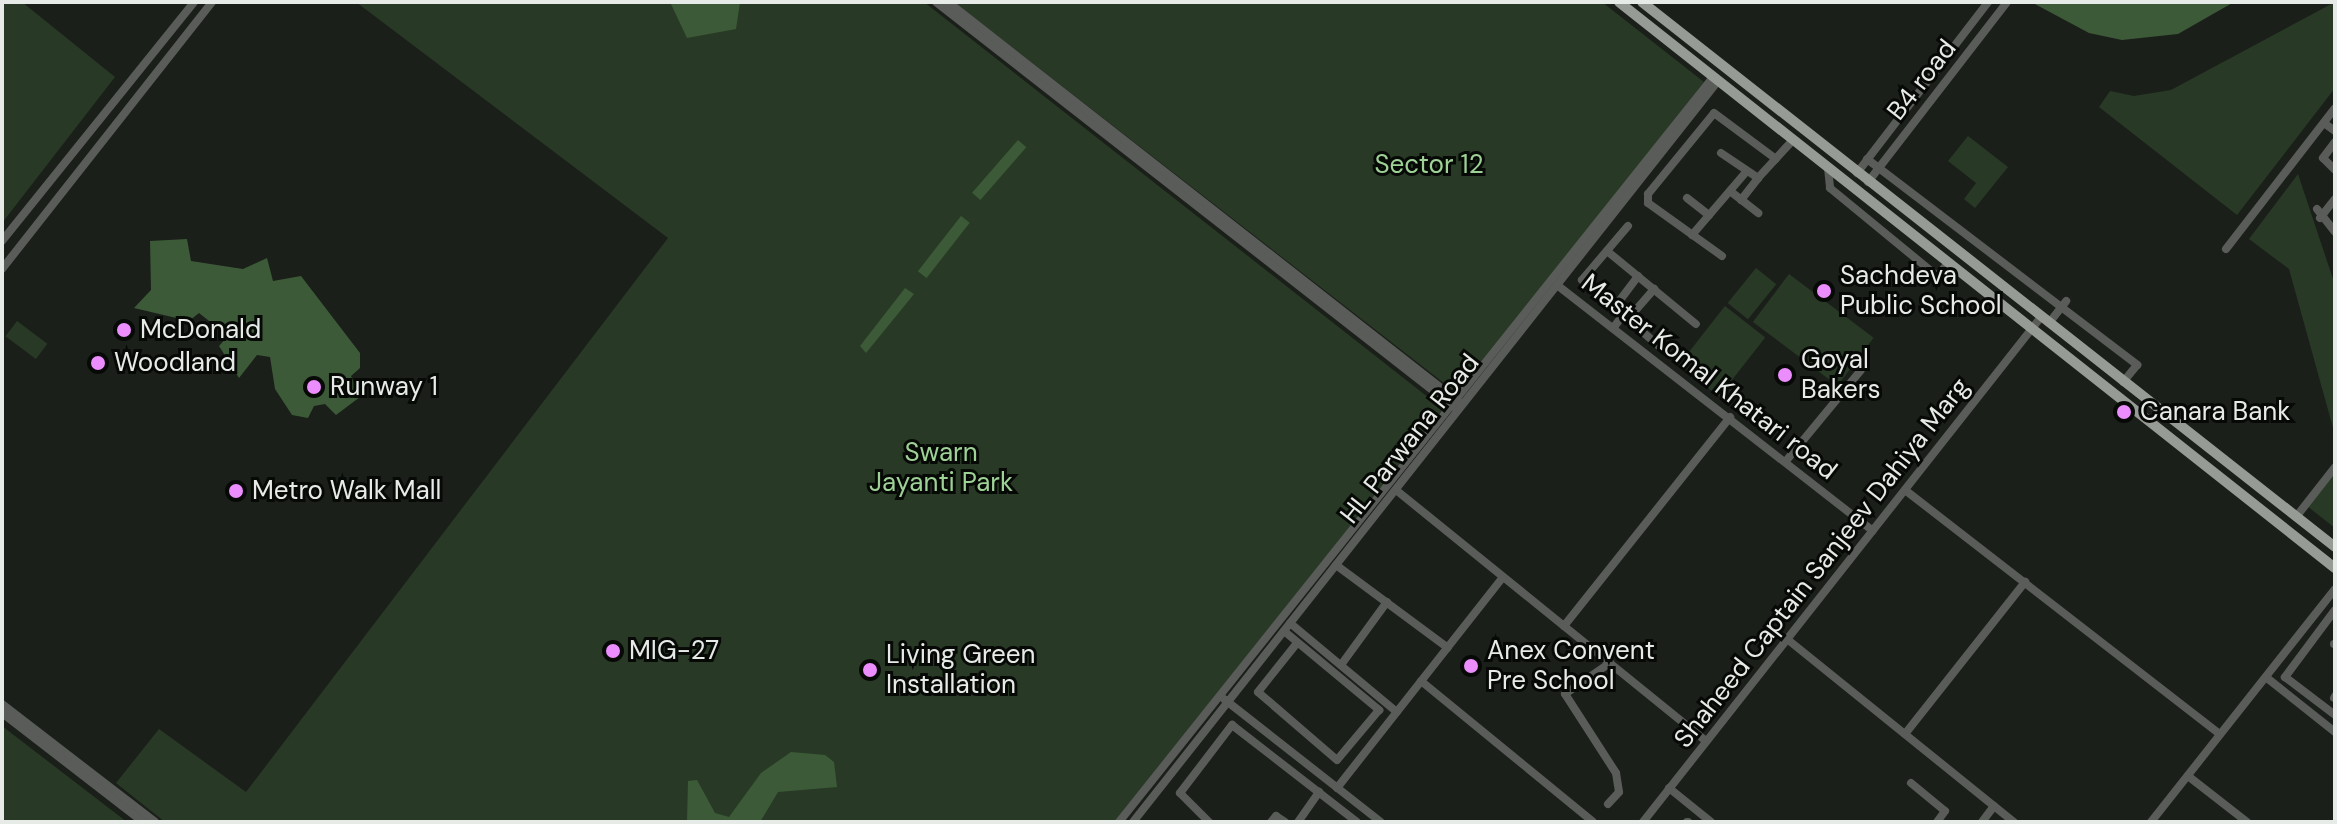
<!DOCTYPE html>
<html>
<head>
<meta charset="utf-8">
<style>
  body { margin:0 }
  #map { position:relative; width:2337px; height:824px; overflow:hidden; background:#1b1f1a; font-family:"DM Sans",sans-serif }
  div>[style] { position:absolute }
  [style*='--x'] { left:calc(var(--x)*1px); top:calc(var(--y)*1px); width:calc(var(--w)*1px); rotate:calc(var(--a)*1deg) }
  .green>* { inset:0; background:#283a25; transform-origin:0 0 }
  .water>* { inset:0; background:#3c5a37; transform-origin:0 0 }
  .minor>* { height:8px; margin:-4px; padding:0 4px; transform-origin:4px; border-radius:4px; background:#5a5c59 }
  .major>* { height:10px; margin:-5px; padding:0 5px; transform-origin:5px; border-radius:5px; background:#969b95 }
  .dots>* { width:22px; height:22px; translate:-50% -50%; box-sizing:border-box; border:4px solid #070907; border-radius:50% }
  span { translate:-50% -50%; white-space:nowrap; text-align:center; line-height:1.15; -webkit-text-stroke:6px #070907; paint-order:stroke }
  .street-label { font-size:26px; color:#e7ebe7 }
  .park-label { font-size:26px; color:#9ed196 }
  .poi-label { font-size:26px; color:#e7ebe7 }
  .left { translate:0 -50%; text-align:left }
  .frame { position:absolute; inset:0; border:4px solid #e7ebe7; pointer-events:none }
</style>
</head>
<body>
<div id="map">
  <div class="green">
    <i style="clip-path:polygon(2px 2px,22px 2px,115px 77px,2px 223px)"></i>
    <i style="clip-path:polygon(356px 2px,924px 2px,1443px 409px,1115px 822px,165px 822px,116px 783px,159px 729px,246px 792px,668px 238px)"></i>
    <i style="clip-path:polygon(954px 2px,1602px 2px,1704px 82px,1458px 394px)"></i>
    <i style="clip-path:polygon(2335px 2px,2335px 88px,2237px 215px,2099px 107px,2110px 91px,2134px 96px,2171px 90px)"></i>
    <i style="clip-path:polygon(1968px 136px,2008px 167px,1975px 208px,1964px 199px,1976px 183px,1948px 161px)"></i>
    <i style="clip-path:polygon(2298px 174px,2335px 285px,2335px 435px,2289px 269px,2249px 239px)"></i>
    <i style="left:1756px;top:268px;width:26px;height:45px;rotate:39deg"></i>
    <i style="left:1789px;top:274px;width:106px;height:60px;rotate:37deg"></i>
    <i style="left:1725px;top:306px;width:51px;height:75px;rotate:38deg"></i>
    <i style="left:17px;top:321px;width:38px;height:19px;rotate:37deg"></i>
    <i style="clip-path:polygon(2335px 471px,2335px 528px,2307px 506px)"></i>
    <i style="clip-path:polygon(2px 726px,127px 822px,2px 822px)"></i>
  </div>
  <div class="water">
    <i style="clip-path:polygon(670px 2px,740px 2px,736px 29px,687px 38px)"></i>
    <i style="clip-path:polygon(2031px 2px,2234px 2px,2178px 34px,2122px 40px,2089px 33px)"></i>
    <i style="left:1018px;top:140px;width:11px;height:70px;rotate:41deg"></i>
    <i style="left:961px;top:216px;width:11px;height:70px;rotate:38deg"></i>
    <i style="clip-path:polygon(187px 239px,191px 261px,243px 269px,267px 258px,273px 281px,301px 276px,360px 353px,360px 368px,351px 376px,360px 397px,336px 415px,325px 404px,314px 406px,308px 418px,292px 415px,275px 389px,270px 357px,257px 355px,239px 378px,219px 346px,228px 336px,199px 313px,189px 321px,134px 308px,151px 290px,150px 241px)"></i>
    <i style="clip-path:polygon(905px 288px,914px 294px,866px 353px,860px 346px)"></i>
    <i style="clip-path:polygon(791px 752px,825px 755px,834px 762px,837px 787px,778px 792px,760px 822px,687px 822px,688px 781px,697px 780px,715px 813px,729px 817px,761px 773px)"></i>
  </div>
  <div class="minor">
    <i style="--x:936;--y:2;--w:658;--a:38.02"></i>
    <i style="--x:948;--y:2;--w:648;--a:38.04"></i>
    <i style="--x:2324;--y:123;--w:14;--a:36"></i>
    <i style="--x:2335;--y:142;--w:20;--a:127"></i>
    <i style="--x:2323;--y:158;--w:17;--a:45"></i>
    <i style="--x:1721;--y:153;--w:45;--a:34"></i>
    <i style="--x:1758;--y:178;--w:52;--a:-47.4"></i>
    <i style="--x:1867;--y:159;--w:340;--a:37.3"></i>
    <i style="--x:2137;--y:365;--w:22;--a:129"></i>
    <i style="--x:1828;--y:168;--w:20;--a:84"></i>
    <i style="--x:1830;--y:188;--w:139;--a:39.4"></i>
    <i style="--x:1937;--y:276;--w:18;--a:-49"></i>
    <i style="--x:1857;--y:173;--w:215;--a:-52.5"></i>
    <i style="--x:1868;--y:182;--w:227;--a:-52.3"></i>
    <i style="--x:1730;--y:191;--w:36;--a:38"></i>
    <i style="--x:1687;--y:198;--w:28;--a:38"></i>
    <i style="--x:1741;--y:200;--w:28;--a:-52"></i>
    <i style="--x:2317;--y:209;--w:29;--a:52"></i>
    <i style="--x:2320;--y:218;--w:24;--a:-52"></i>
    <i style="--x:1692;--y:235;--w:83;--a:-49.4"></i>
    <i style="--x:2;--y:241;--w:307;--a:-51.2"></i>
    <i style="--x:2226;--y:249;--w:178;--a:-52.3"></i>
    <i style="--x:1607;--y:251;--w:115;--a:39.4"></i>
    <i style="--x:1722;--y:256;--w:91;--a:-144.4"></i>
    <i style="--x:1648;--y:203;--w:9;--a:-90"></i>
    <i style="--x:1648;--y:194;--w:104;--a:-50.8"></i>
    <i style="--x:1714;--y:113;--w:77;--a:36.6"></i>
    <i style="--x:2;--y:269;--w:340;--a:-51.8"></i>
    <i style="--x:1557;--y:285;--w:400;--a:37.9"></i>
    <i style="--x:1614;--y:308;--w:40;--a:-53"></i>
    <i style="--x:1623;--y:315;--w:58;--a:40.8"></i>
    <i style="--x:1628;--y:319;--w:40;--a:-49"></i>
    <i style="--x:2049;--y:323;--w:28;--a:-52"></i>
    <i style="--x:1614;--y:327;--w:15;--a:-53"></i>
    <i style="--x:1623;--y:315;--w:54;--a:-139.5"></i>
    <i style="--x:1582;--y:280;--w:71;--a:-49.6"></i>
    <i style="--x:1786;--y:461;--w:118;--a:-50.5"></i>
    <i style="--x:1396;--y:490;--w:399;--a:39"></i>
    <i style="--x:1905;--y:490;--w:398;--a:37.8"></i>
    <i style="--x:2296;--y:517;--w:63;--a:-52"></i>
    <i style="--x:1336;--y:565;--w:139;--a:36.5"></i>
    <i style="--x:2335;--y:610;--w:84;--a:126.7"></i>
    <i style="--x:2285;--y:677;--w:63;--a:37.2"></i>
    <i style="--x:1290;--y:623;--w:139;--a:39.8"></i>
    <i style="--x:1564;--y:626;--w:267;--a:-51.5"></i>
    <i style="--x:1284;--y:631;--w:124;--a:39.7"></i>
    <i style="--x:1379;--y:710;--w:65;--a:130"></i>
    <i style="--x:1337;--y:760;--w:104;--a:-139.3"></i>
    <i style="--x:1258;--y:692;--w:63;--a:-51.5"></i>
    <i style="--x:1787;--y:639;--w:292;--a:38.9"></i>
    <i style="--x:2334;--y:644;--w:1;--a:0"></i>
    <i style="--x:1341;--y:665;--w:78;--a:-53.9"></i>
    <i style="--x:2267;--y:678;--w:87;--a:38.5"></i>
    <i style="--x:1421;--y:681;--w:222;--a:39.3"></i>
    <i style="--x:2334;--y:698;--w:2;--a:-63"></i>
    <i style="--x:1224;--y:699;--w:199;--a:38.1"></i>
    <i style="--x:2;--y:704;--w:193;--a:37.6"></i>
    <i style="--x:2;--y:713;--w:178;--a:37.7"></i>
    <i style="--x:1905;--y:734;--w:194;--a:-51.7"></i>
    <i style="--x:2188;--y:776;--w:75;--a:37.9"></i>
    <i style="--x:1911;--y:783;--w:44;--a:39.5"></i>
    <i style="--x:1945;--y:811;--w:14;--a:126"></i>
    <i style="--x:1337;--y:788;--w:268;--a:-51.8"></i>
    <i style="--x:1669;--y:788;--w:54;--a:39"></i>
    <i style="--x:1608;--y:804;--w:16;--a:-47"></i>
    <i style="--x:1619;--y:792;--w:19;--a:-99"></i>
    <i style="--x:1616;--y:773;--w:94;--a:-122.8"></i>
    <i style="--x:1565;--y:694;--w:55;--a:-34.6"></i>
    <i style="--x:1119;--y:822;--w:953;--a:-51.43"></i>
    <i style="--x:1133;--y:822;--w:944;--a:-51.71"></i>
    <i style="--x:1209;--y:822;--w:41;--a:-135"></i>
    <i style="--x:1180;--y:793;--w:86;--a:-52.6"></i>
    <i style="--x:1232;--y:725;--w:158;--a:37.8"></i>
    <i style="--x:1271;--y:822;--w:8;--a:-50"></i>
    <i style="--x:1276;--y:816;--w:11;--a:34"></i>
    <i style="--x:1298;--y:822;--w:37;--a:-55"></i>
    <i style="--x:1643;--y:822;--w:643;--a:-51.76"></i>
    <i style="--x:1687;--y:822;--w:1;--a:0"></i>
    <i style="--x:1982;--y:822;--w:20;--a:-53"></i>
    <i style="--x:2151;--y:822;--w:297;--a:-51.7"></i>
  </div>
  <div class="major">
    <i style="--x:1619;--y:2;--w:913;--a:38.33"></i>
    <i style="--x:1642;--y:2;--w:882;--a:38.18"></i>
  </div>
  <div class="dots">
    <i style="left:1824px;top:291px;background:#eb8dfc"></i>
    <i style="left:124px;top:330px;background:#eb8dfc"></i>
    <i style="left:98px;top:363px;background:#eb8dfc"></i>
    <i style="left:1785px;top:375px;background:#eb8dfc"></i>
    <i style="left:314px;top:387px;background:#eb8dfc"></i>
    <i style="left:2124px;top:412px;background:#eb8dfc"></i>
    <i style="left:236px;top:491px;background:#eb8dfc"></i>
    <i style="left:613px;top:651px;background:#eb8dfc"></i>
    <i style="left:1471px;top:666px;background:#eb8dfc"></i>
    <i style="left:870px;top:670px;background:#eb8dfc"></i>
  </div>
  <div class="street-label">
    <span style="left:1922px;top:80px;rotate:-52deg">B4 road</span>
    <span style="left:1709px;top:377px;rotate:38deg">Master Komal Khatari road</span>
    <span style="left:1410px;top:439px;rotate:-52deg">HL Parwana Road</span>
    <span style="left:1822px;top:563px;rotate:-52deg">Shaheed Captain Sanjeev Dahiya Marg</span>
  </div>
  <div class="park-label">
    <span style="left:1429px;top:165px">Sector 12</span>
    <span style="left:941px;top:468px">Swarn<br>Jayanti Park</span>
  </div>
  <div class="poi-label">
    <span class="left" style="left:1840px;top:291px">Sachdeva<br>Public School</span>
    <span class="left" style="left:140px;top:330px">McDonald</span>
    <span class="left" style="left:1801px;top:375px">Goyal<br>Bakers</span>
    <span class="left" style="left:114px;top:363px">Woodland</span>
    <span class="left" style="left:330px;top:387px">Runway 1</span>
    <span class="left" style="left:2140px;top:412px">Canara Bank</span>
    <span class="left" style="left:252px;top:491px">Metro Walk Mall</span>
    <span class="left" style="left:629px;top:651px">MIG-27</span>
    <span class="left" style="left:1487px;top:666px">Anex Convent<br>Pre School</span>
    <span class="left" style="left:886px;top:670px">Living Green<br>Installation</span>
  </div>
  <div class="frame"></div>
</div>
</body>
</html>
